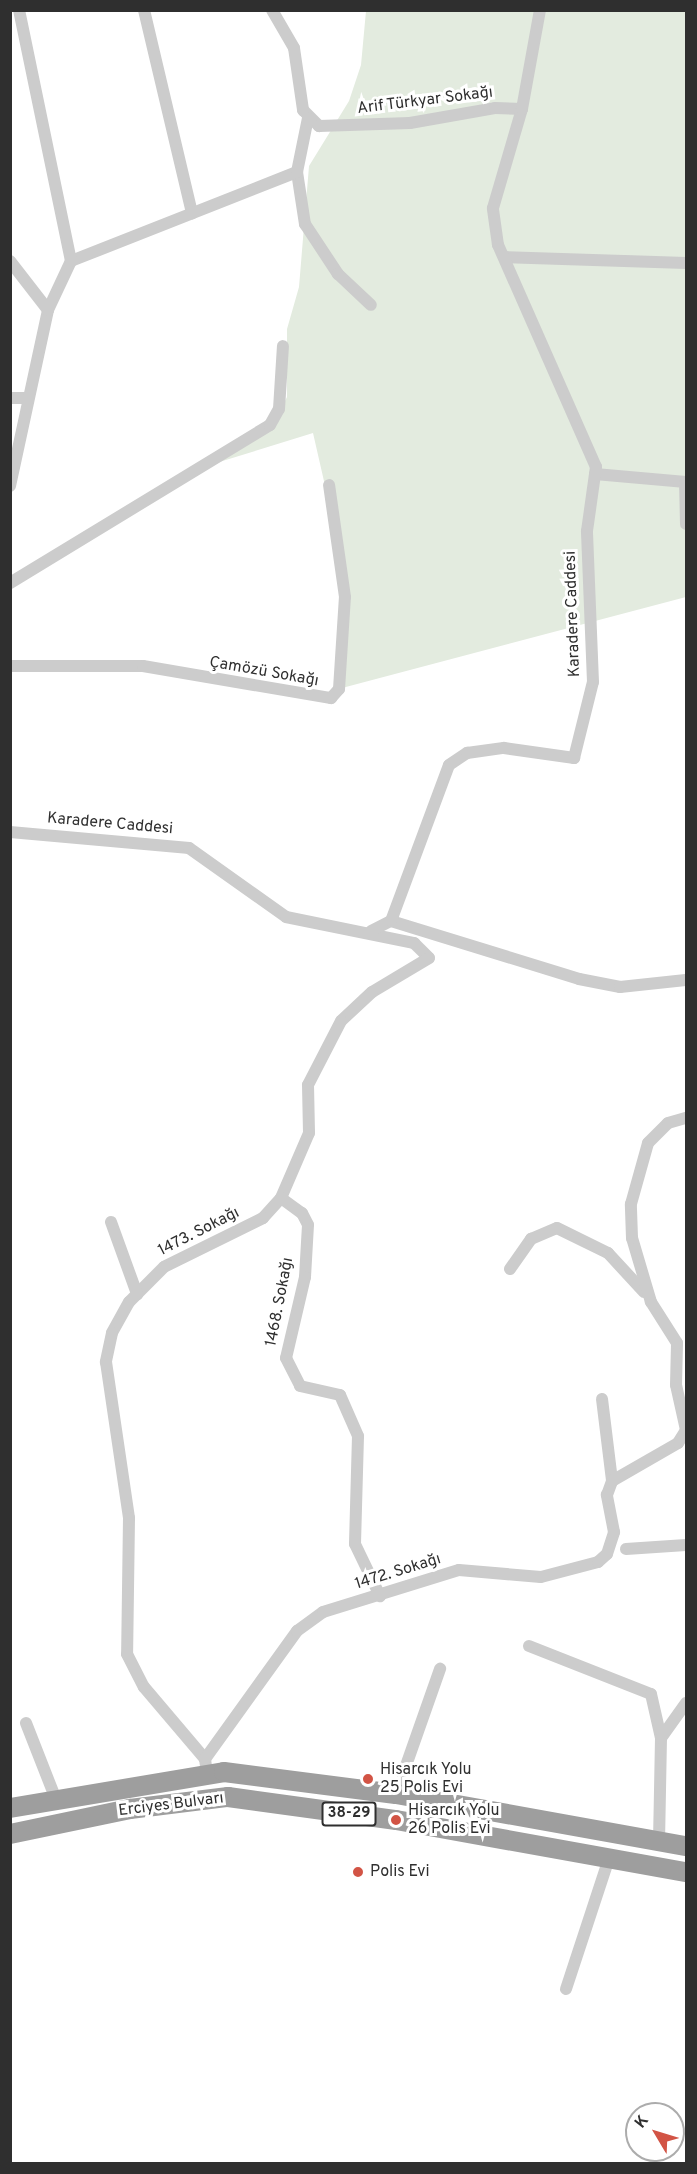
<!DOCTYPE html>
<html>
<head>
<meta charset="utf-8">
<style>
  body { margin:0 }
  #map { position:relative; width:697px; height:2174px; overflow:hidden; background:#fff; font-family:Overpass,sans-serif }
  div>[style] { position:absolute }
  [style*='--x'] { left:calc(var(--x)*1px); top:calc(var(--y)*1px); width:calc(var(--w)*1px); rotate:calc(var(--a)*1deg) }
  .green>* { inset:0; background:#e3ebdf }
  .minor>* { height:12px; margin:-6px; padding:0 6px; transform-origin:6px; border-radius:6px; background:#ccc }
  .trunk>* { height:20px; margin:-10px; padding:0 10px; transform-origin:10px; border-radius:10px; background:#9e9e9e }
  .dots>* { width:16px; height:16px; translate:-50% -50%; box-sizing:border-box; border:3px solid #fff; border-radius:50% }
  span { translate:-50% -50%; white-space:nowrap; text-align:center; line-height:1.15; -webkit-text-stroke:6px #fff; paint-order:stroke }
  .shield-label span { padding:2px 4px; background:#fff; border:2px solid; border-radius:4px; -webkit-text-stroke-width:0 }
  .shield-label { font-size:15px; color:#2f2f2f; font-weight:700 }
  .street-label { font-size:16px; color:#2f2f2f }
  .poi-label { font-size:16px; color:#2f2f2f }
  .left { translate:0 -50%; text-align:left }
  .frame { position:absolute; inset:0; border:12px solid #2f2f2f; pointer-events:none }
  .north { position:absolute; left:625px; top:2102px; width:60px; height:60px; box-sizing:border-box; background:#fff; border:2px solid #acacac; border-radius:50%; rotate:308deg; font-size:16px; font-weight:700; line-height:24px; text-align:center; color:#2f2f2f }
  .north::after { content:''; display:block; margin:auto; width:21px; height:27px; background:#d25445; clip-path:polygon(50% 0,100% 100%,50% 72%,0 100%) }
</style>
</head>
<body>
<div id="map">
  <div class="green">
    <i style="clip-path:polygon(366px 11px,686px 11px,686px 597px,342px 688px,350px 595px,313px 433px,216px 463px,281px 409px,287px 397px,287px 329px,299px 287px,309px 166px,349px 101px,361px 65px)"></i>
  </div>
  <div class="minor">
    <i style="--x:144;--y:10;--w:209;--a:76.7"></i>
    <i style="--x:272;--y:10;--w:44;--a:59.9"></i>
    <i style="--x:294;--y:48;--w:63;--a:81.7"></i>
    <i style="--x:303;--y:110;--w:23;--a:45"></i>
    <i style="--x:319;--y:126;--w:91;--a:-1.9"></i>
    <i style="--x:410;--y:123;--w:86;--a:-10"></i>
    <i style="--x:495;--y:108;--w:27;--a:2"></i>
    <i style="--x:297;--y:172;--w:53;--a:81.3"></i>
    <i style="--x:305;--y:224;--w:60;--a:56.6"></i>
    <i style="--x:338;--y:274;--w:45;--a:43.2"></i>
    <i style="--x:504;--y:257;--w:182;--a:1.9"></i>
    <i style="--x:10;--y:261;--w:62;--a:52.2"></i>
    <i style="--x:71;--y:261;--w:243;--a:-21.5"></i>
    <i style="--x:297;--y:172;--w:55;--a:-78.5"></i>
    <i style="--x:10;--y:398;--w:18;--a:0"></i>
    <i style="--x:595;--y:474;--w:91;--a:5"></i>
    <i style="--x:685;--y:483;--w:41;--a:88.6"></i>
    <i style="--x:10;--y:486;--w:180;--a:-77.8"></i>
    <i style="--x:48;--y:310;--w:54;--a:-64.9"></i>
    <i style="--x:71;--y:261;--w:256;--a:-101.7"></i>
    <i style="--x:10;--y:583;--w:304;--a:-31.3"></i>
    <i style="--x:270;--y:425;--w:18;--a:-61"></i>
    <i style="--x:279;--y:409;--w:63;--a:-86.4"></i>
    <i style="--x:10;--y:666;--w:133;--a:0"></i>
    <i style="--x:143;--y:666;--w:191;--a:9.7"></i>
    <i style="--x:331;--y:698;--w:12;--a:-48"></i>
    <i style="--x:339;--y:689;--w:92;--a:-86.3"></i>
    <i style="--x:345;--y:597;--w:113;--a:-98.1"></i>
    <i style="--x:10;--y:832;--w:180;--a:5.1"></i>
    <i style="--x:189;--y:848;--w:119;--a:35.4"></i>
    <i style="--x:286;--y:917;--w:131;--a:11.5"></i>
    <i style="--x:414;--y:943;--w:21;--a:45"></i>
    <i style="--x:429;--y:958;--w:66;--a:149.2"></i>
    <i style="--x:372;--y:992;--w:42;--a:136.9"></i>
    <i style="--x:341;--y:1021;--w:72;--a:117.3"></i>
    <i style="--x:308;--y:1085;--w:48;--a:88.8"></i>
    <i style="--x:309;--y:1133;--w:71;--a:113.3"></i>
    <i style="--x:281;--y:1198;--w:27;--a:132"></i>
    <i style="--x:263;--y:1218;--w:110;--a:153.7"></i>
    <i style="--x:164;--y:1267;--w:49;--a:135"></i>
    <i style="--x:129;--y:1302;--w:35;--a:119"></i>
    <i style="--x:112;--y:1333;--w:30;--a:102"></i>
    <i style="--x:106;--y:1362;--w:158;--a:81.6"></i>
    <i style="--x:129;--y:1518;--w:136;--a:90.8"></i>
    <i style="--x:127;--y:1654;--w:37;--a:63"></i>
    <i style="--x:144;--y:1687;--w:94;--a:49.7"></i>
    <i style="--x:205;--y:1759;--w:15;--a:82"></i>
    <i style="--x:391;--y:921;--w:197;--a:17.1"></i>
    <i style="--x:579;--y:979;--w:42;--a:11"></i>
    <i style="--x:620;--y:987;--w:66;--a:-6.1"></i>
    <i style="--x:371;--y:931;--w:22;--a:-27"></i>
    <i style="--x:391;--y:921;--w:166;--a:-69.6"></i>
    <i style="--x:449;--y:765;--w:22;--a:-34"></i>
    <i style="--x:467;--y:753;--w:37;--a:-8"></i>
    <i style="--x:504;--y:748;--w:71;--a:8.1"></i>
    <i style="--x:574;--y:758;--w:78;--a:-76"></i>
    <i style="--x:593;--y:682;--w:151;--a:-92.3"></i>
    <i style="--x:587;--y:531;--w:65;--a:-82"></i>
    <i style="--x:596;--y:467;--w:243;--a:-113.8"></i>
    <i style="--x:498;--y:245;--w:37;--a:-98"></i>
    <i style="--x:493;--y:208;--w:103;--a:-73.7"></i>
    <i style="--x:522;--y:109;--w:101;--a:-79.7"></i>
    <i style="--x:281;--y:1198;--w:26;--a:36"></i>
    <i style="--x:302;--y:1213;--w:13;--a:63"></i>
    <i style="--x:308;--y:1225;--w:52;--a:93.3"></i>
    <i style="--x:305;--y:1277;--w:83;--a:103.2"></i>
    <i style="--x:286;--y:1358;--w:31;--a:63"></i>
    <i style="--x:300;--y:1386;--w:41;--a:12.7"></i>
    <i style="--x:340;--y:1395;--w:45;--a:66.3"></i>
    <i style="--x:358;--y:1436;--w:108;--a:91.6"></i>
    <i style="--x:355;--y:1544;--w:58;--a:64.3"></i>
    <i style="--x:111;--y:1222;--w:77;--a:70.1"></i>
    <i style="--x:510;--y:1269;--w:37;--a:-55"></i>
    <i style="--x:531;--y:1239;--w:28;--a:-23"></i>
    <i style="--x:557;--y:1228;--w:57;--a:26.1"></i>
    <i style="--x:608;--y:1253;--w:53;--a:47.3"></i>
    <i style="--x:602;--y:1399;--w:83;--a:83"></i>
    <i style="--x:626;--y:1549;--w:60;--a:-3.8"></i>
    <i style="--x:529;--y:1646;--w:131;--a:21.5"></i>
    <i style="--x:651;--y:1694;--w:45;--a:77.2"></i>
    <i style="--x:661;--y:1738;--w:107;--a:91.1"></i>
    <i style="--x:26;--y:1723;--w:79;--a:68.6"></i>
    <i style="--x:661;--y:1738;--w:43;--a:-54.5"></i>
    <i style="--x:205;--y:1759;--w:158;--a:-54.3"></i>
    <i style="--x:297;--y:1631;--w:32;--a:-36"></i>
    <i style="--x:323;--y:1612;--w:142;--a:-17.2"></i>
    <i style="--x:459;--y:1570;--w:82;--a:4.9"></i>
    <i style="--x:541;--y:1577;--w:59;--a:-14.7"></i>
    <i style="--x:598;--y:1562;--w:12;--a:-42"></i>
    <i style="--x:607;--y:1554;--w:23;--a:-72"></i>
    <i style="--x:614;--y:1532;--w:38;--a:-101"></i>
    <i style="--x:607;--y:1495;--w:15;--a:-70"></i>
    <i style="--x:612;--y:1481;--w:76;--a:-29.9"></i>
    <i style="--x:678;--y:1443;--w:15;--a:-58"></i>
    <i style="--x:686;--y:1430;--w:46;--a:-102.5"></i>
    <i style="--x:676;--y:1385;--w:42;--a:-88.6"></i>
    <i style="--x:677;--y:1343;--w:49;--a:-122.4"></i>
    <i style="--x:651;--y:1302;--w:67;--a:-106.5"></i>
    <i style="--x:632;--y:1238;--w:34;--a:-92"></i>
    <i style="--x:631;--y:1204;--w:63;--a:-74.4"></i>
    <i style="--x:648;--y:1143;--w:28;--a:-45"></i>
    <i style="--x:668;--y:1123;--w:19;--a:-16"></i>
    <i style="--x:396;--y:1794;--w:133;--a:-70.6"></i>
    <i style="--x:566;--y:1989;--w:135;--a:-71.8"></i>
  </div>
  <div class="trunk">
    <i style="--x:10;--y:1808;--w:217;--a:-9.5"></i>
    <i style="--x:224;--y:1772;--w:173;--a:7.3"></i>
    <i style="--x:396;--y:1794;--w:295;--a:10.2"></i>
    <i style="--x:10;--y:1834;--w:123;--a:-11.8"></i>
    <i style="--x:130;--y:1809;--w:99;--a:-7"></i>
    <i style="--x:228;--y:1797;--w:170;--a:7.8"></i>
    <i style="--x:396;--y:1820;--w:295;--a:10.2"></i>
  </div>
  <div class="dots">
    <i style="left:368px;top:1779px;background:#d25445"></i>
    <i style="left:396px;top:1820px;background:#d25445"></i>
    <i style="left:358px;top:1872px;background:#d25445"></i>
  </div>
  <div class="shield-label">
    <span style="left:349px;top:1814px">38-29</span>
  </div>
  <div class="street-label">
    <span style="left:425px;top:101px;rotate:-7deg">Arif Türkyar Sokağı</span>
    <span style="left:573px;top:614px;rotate:-92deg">Karadere Caddesi</span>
    <span style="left:264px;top:672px;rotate:10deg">Çamözü Sokağı</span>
    <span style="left:110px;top:824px;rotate:5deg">Karadere Caddesi</span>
    <span style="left:199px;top:1232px;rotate:-27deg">1473. Sokağı</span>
    <span style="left:280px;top:1302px;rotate:-79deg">1468. Sokağı</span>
    <span style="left:398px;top:1572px;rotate:-17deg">1472. Sokağı</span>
    <span style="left:171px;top:1805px;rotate:-7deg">Erciyes Bulvarı</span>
  </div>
  <div class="poi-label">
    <span class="left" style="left:380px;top:1779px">Hisarcık Yolu<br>25 Polis Evi</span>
    <span class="left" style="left:408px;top:1820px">Hisarcık Yolu<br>26 Polis Evi</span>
    <span class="left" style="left:370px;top:1872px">Polis Evi</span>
  </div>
  <div class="frame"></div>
  <div class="north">K</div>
</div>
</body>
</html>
